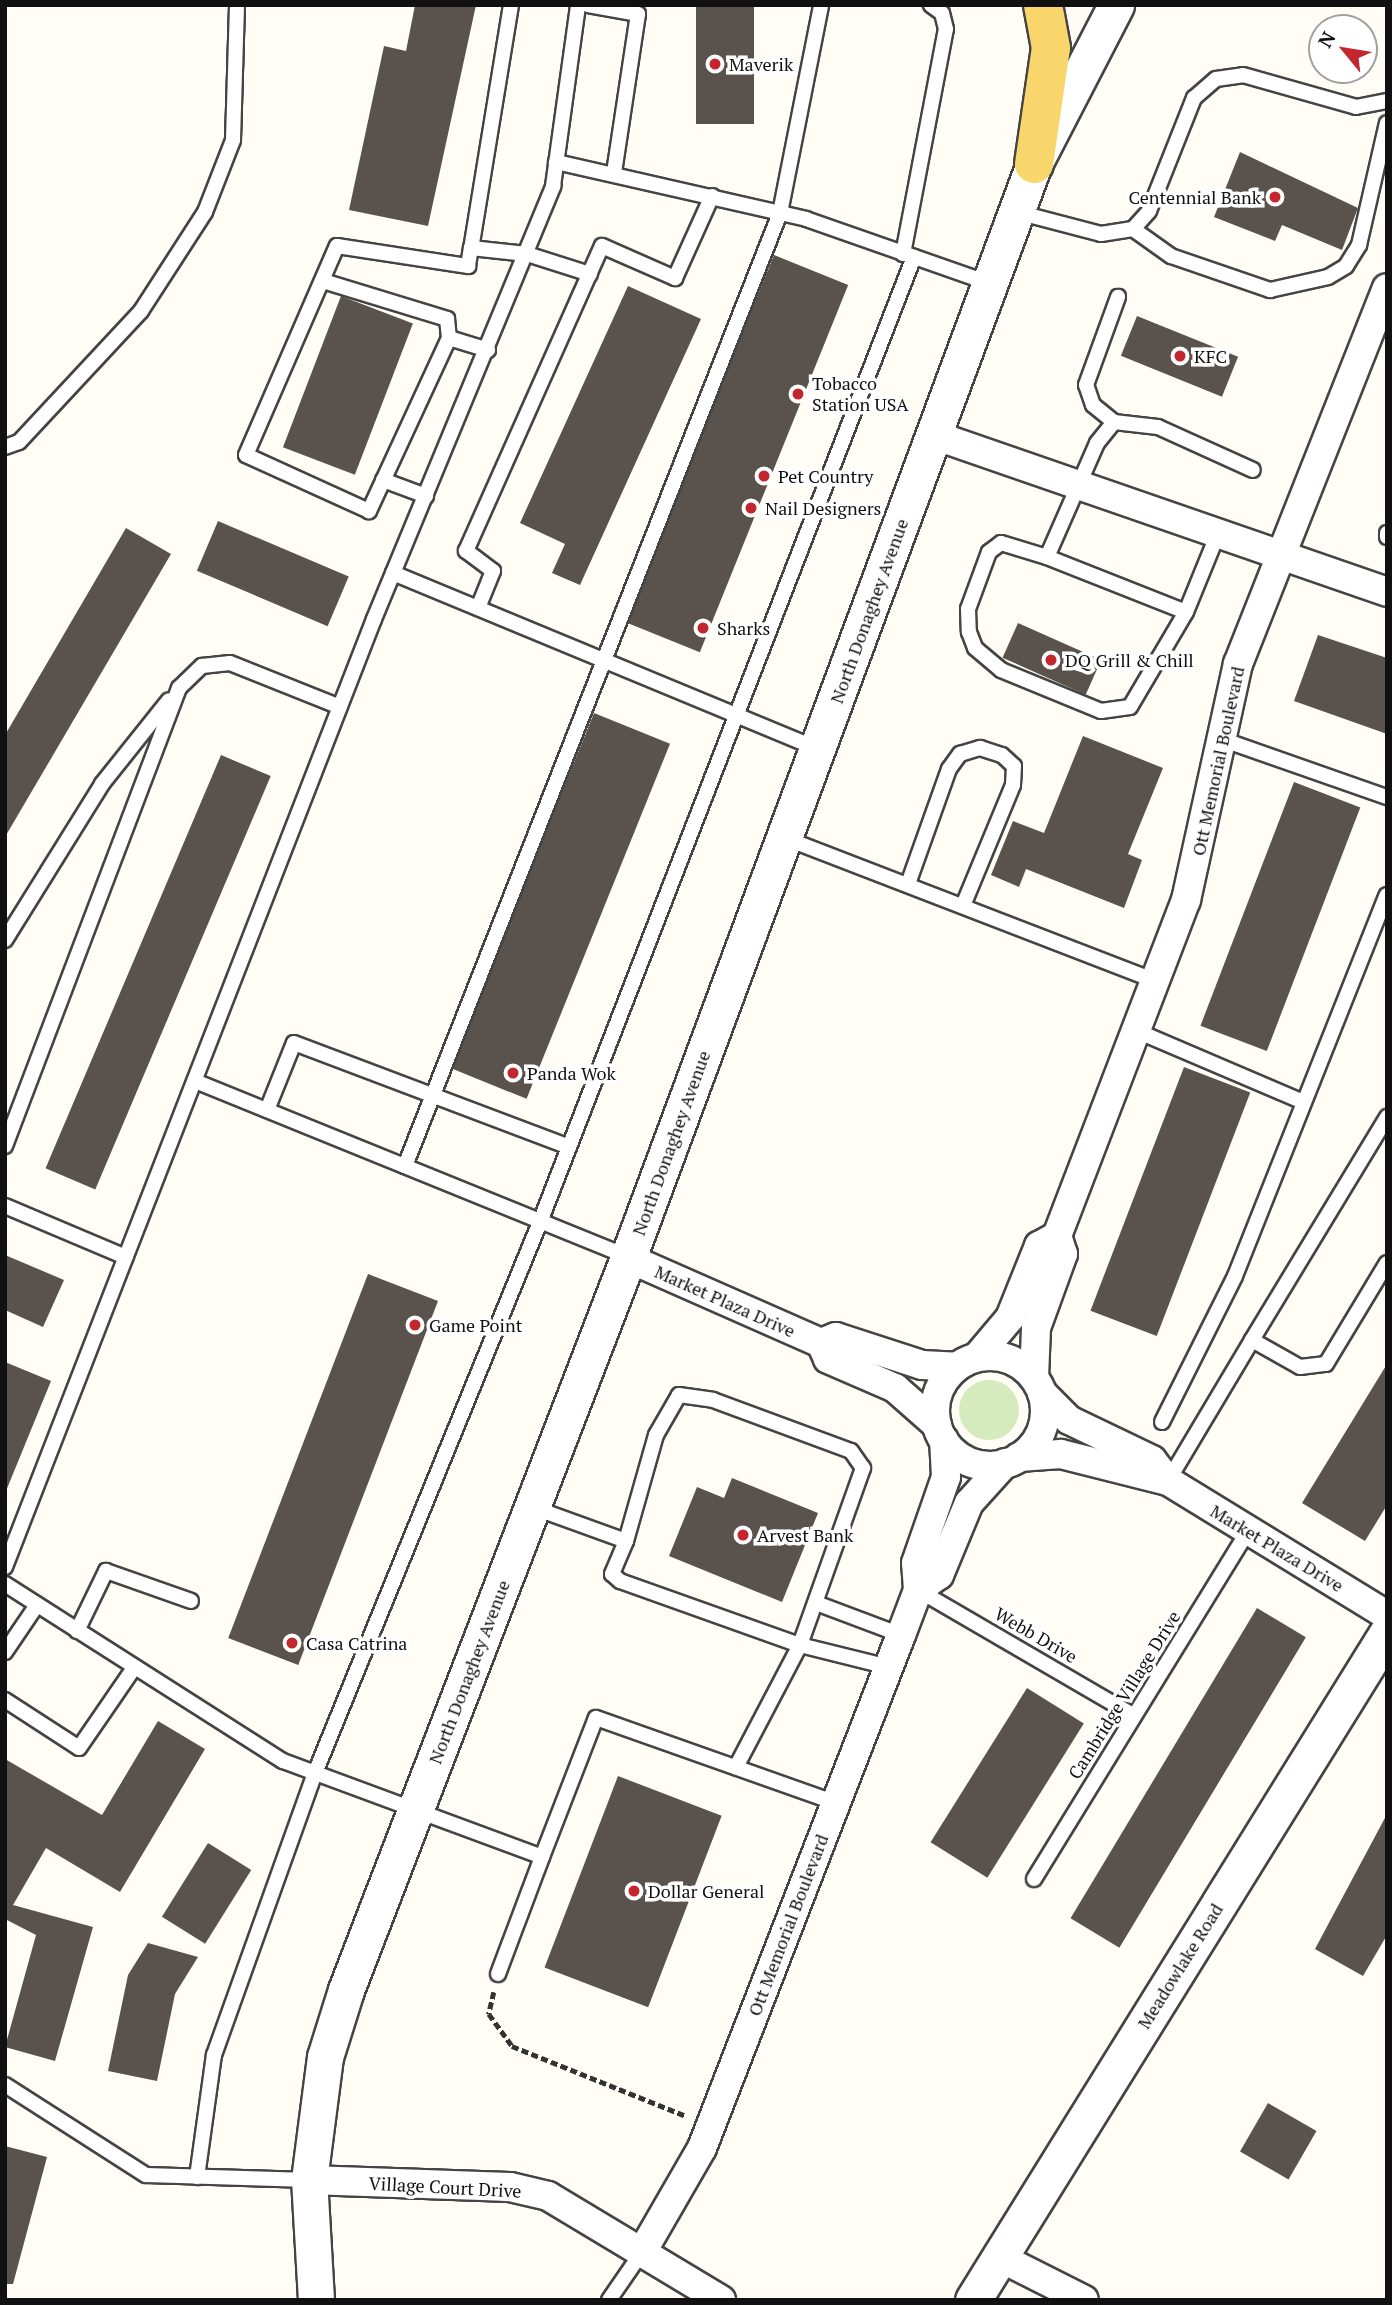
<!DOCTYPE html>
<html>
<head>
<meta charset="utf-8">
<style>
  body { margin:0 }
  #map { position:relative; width:1392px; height:2305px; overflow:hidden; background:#fffdf5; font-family:"PT Serif",serif }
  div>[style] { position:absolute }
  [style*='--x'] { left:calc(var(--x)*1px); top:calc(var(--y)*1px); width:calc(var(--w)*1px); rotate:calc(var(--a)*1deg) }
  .green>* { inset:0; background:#d5ebbd }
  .round { border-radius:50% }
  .building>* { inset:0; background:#5a524d; transform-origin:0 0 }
  .path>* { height:4.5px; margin-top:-2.25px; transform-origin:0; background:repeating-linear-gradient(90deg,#333 0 7px,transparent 0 10.5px) }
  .roads { filter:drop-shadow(2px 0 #444) drop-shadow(-2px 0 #444) drop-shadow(0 2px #444) drop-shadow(0 -2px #444) }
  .service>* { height:14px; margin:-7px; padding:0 7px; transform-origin:7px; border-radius:7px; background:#fff }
  .minor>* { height:28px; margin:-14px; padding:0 14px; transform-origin:14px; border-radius:14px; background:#fff }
  .minor>.ring { margin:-14px; padding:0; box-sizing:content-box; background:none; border:28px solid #fff; border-radius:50% }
  .tertiary>* { height:35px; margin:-17.5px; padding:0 17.5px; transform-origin:17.5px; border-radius:17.5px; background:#fff }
  .primary>* { height:38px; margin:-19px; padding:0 19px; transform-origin:19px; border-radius:19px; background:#f9d66b }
  .dots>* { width:19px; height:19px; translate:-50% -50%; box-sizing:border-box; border:4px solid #fff; border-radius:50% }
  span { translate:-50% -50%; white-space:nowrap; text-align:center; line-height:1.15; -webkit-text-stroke:7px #fff; paint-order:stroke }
  .poi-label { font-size:18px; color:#111 }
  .left { translate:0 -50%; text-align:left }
  .right { translate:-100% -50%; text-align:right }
  .street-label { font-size:18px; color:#111 }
  .frame { position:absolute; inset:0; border:7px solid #111; pointer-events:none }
  .north { position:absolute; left:1308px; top:14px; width:70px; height:70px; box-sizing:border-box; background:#fff; border:2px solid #a0a0a0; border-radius:50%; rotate:300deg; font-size:19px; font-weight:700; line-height:28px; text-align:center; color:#111 }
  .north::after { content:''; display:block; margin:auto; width:24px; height:32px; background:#c4262e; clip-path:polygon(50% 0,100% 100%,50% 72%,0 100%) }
</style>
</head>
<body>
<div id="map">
  <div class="green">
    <i class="round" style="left:959px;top:1380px;width:60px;height:60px"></i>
  </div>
  <div class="building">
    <i style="clip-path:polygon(415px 5px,476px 5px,428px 226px,349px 210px,384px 46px,406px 51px)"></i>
    <i style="left:696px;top:5px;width:58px;height:119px"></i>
    <i style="clip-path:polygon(1240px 152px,1358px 208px,1342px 250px,1282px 225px,1275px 241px,1214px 217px)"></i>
    <i style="left:774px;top:255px;width:80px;height:396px;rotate:22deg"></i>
    <i style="clip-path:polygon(628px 286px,701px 319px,580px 585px,552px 573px,565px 544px,520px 523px)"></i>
    <i style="left:341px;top:296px;width:77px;height:162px;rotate:21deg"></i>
    <i style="left:1137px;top:316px;width:109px;height:43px;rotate:22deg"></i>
    <i style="left:218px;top:521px;width:142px;height:54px;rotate:23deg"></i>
    <i style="clip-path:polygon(126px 528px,171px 554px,5px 837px,5px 735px)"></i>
    <i style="left:1018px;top:623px;width:91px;height:38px;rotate:24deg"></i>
    <i style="clip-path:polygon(1318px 635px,1387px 658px,1387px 734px,1294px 701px)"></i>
    <i style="left:594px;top:713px;width:82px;height:383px;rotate:22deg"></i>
    <i style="clip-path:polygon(1083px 736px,1163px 768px,1128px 854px,1142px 860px,1124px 908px,1026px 869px,1019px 887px,991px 875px,1013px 821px,1044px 833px)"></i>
    <i style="left:221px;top:755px;width:54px;height:449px;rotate:23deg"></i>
    <i style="left:1294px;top:782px;width:71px;height:261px;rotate:21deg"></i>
    <i style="left:1184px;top:1067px;width:71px;height:261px;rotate:21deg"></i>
    <i style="clip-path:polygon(5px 1255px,64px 1280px,43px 1327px,5px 1310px)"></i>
    <i style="left:368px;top:1274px;width:75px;height:390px;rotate:21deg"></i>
    <i style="clip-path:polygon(5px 1362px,51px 1381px,6px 1491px,5px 1490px)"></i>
    <i style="clip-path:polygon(1387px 1364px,1387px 1505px,1365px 1541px,1302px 1503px)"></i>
    <i style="clip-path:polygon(732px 1478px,818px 1513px,782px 1602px,669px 1556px,697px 1487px,724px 1498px)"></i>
    <i style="left:1257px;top:1608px;width:57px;height:362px;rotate:31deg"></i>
    <i style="left:1027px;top:1688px;width:67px;height:182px;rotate:32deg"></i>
    <i style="clip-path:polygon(158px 1721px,205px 1749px,120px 1892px,46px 1848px,13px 1905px,93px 1927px,55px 2061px,5px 2047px,36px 1935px,5px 1919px,5px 1759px,102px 1815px)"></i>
    <i style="left:618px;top:1776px;width:111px;height:205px;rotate:21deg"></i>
    <i style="clip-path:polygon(1387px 1814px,1387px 1935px,1363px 1976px,1315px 1949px)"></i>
    <i style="left:208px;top:1843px;width:51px;height:87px;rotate:32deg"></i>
    <i style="clip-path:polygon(148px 1943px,198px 1957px,175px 1994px,157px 2081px,108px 2071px,128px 1975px)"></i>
    <i style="left:1268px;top:2103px;width:56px;height:56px;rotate:30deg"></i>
    <i style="clip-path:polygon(5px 2146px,47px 2157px,13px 2284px,5px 2284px)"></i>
  </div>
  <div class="path">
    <i style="--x:494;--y:1992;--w:23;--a:103"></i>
    <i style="--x:489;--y:2014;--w:39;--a:54"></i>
    <i style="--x:512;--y:2046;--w:188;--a:21.9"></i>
  </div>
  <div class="roads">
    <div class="service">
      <i style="--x:511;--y:5;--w:246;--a:99.3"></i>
      <i style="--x:471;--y:248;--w:56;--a:6.1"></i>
      <i style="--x:527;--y:254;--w:66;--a:17.6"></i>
      <i style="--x:588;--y:5;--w:51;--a:10.2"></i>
      <i style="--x:638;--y:14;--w:161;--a:98.6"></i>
      <i style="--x:556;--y:162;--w:256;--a:12.8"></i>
      <i style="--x:806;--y:219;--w:194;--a:19.3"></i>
      <i style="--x:1017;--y:212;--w:87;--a:14.7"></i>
      <i style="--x:1101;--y:234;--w:32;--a:-9"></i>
      <i style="--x:1133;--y:229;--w:24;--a:-48"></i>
      <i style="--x:1149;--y:211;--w:122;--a:-68.3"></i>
      <i style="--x:1194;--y:98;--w:29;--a:-41"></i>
      <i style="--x:1216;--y:79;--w:27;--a:-8"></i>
      <i style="--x:1243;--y:75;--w:117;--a:15.8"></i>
      <i style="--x:1356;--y:107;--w:32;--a:-11"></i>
      <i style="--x:1133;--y:229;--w:47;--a:35.4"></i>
      <i style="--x:1171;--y:256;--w:105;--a:19"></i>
      <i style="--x:1270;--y:290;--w:59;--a:-12.6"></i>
      <i style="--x:1328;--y:277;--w:21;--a:-31"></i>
      <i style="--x:1346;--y:266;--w:25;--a:-58"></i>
      <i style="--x:1359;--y:245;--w:125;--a:-77.1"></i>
      <i style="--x:903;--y:254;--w:229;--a:-79.2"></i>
      <i style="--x:946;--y:29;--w:16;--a:-104"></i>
      <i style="--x:942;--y:13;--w:14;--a:-144"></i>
      <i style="--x:323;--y:281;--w:130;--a:17"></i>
      <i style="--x:447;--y:319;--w:19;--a:84"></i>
      <i style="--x:449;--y:338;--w:191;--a:114.8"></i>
      <i style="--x:369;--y:511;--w:135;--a:-155.5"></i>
      <i style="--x:246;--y:455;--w:228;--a:-66.5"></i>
      <i style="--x:337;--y:246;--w:133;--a:8.7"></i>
      <i style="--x:468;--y:266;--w:18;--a:-81"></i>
      <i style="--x:449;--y:338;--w:41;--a:17.1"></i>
      <i style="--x:1114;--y:422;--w:27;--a:-141"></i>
      <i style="--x:1093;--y:405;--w:21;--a:-109"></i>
      <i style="--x:1086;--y:385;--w:94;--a:-70"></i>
      <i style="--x:5;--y:447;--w:15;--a:-20"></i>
      <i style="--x:19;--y:442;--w:179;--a:-47"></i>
      <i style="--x:141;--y:311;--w:118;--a:-57.1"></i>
      <i style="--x:205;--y:212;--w:77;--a:-68.7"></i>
      <i style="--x:233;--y:140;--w:135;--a:-88.3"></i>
      <i style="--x:383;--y:480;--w:46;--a:20.4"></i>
      <i style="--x:1219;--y:531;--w:87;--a:112.2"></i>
      <i style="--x:1186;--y:612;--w:149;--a:-158.4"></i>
      <i style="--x:1047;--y:557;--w:124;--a:-66.3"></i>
      <i style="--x:1097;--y:443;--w:27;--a:-51"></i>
      <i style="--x:1114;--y:422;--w:44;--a:6.5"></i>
      <i style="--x:1158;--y:427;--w:104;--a:24.4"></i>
      <i style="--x:1387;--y:533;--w:4;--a:90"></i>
      <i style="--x:1047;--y:557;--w:48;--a:-163.1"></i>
      <i style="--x:1001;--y:543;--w:15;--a:143"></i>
      <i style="--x:989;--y:552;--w:61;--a:110.2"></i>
      <i style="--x:968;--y:609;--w:23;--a:88"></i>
      <i style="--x:969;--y:632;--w:17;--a:69"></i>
      <i style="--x:975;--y:648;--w:34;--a:40"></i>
      <i style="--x:1001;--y:670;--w:108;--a:22.3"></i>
      <i style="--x:1101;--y:711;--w:29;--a:-8"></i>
      <i style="--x:1130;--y:707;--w:110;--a:-59.5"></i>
      <i style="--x:393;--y:573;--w:460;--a:22.5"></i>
      <i style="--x:478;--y:608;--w:40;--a:-68"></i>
      <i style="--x:493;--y:571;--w:34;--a:-143"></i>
      <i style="--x:466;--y:551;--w:334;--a:-66"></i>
      <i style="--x:602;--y:246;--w:80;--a:23.7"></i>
      <i style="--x:675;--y:278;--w:90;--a:-65.7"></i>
      <i style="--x:1221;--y:739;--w:176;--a:19.3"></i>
      <i style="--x:785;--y:838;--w:398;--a:21.1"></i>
      <i style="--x:908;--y:884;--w:122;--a:-70.4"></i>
      <i style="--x:949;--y:769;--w:19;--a:-54"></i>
      <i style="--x:960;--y:754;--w:21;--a:-17"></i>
      <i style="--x:980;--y:748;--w:23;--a:18"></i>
      <i style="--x:1002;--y:755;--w:16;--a:43"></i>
      <i style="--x:1014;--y:766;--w:19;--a:93"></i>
      <i style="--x:1013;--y:785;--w:131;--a:112.5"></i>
      <i style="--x:5;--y:940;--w:184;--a:-58.1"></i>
      <i style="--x:102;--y:784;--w:107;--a:-51.4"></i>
      <i style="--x:1137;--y:1031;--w:178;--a:23.1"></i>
      <i style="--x:195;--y:1081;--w:467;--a:22.1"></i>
      <i style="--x:267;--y:1110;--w:72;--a:-68.1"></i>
      <i style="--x:294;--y:1043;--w:294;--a:20.7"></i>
      <i style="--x:5;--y:1146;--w:490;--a:-69.2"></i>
      <i style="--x:179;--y:688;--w:32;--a:-44"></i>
      <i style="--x:202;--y:666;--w:28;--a:-6"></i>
      <i style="--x:230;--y:663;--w:118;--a:21.8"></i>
      <i style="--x:405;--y:1166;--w:1024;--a:-68.52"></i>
      <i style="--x:780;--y:213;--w:212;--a:-78.8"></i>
      <i style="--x:5;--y:1206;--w:131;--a:22.9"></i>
      <i style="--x:1252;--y:1340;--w:261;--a:-58.8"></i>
      <i style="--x:1162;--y:1422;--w:163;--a:-63.4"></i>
      <i style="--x:1235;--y:1276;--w:410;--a:-68.3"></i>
      <i style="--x:1168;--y:1481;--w:164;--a:-59.2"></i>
      <i style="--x:1252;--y:1340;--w:55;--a:29.4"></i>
      <i style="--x:1300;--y:1367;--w:26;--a:-7"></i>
      <i style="--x:1326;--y:1364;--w:118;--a:-58.9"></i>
      <i style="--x:532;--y:1507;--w:100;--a:19.9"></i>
      <i style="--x:626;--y:1541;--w:36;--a:113"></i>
      <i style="--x:612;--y:1574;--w:11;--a:41"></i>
      <i style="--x:620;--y:1581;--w:191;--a:19.6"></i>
      <i style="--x:800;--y:1645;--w:92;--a:13.9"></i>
      <i style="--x:626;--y:1541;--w:110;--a:-74.2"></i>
      <i style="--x:656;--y:1435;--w:46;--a:-60.1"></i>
      <i style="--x:679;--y:1395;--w:34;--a:8"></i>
      <i style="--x:713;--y:1400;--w:147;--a:20.3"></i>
      <i style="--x:851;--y:1451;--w:21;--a:55"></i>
      <i style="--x:863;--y:1468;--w:188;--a:109.6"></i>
      <i style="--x:800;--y:1645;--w:138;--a:117.7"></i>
      <i style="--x:5;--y:1567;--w:1017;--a:-68.73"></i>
      <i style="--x:374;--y:619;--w:469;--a:-67.5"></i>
      <i style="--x:553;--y:186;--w:183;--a:-82.1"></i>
      <i style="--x:5;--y:1584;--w:330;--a:32.5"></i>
      <i style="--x:283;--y:1761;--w:276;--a:20.3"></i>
      <i style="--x:542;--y:1857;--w:149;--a:-68.8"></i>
      <i style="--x:596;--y:1718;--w:255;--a:19.5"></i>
      <i style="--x:918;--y:1590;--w:249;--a:30.2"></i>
      <i style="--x:816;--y:1603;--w:91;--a:20.6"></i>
      <i style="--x:77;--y:1631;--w:67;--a:-64.2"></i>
      <i style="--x:106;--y:1571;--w:90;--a:19.4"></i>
      <i style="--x:5;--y:1652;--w:57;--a:-55.8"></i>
      <i style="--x:5;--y:1700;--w:88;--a:33"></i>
      <i style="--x:79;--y:1748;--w:97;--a:-55.5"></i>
      <i style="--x:1034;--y:1879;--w:409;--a:-58.4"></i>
      <i style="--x:498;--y:1974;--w:125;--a:-69.4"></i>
      <i style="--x:5;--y:2085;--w:167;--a:32.6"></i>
      <i style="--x:146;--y:2175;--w:163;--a:1.8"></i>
      <i style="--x:197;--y:2177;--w:123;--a:-82.1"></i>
      <i style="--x:214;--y:2055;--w:300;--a:-70.3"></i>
      <i style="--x:315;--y:1773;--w:595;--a:-67.79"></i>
      <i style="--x:540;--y:1222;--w:1035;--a:-68.82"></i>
      <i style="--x:609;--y:2300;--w:58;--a:-55.5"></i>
    </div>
    <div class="minor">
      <i style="--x:934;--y:435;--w:479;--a:19.1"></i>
      <i style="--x:628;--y:1258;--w:211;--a:23.8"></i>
      <i style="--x:821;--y:1343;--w:17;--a:66"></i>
      <i style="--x:828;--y:1359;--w:73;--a:23.4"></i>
      <i style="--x:895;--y:1388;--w:56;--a:41.4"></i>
      <i style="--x:821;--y:1343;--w:16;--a:-22"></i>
      <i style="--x:836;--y:1337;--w:90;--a:18"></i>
      <i style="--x:922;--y:1365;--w:35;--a:3"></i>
      <i class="ring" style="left:935px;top:1356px;width:82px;height:82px"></i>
      <i style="--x:977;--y:1357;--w:51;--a:-49.8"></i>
      <i style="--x:1010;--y:1318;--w:78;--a:-68.1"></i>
      <i style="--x:1039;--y:1246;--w:21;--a:-29"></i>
      <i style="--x:1034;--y:1378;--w:50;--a:-87.7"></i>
      <i style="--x:1036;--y:1328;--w:79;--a:-70"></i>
      <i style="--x:1063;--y:1254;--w:19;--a:-108"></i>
      <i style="--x:1057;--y:1236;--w:360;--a:-69"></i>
      <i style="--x:1186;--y:900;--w:242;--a:-77.6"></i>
      <i style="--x:1238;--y:664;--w:404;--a:-68.4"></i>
      <i style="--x:1042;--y:1393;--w:38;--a:45"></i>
      <i style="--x:1069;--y:1420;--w:92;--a:25.7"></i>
      <i style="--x:1152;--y:1460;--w:26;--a:53"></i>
      <i style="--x:1168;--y:1481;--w:257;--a:31.5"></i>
      <i style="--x:1019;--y:1457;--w:42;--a:-4.1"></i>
      <i style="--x:1061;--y:1454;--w:110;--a:14.2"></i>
      <i style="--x:918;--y:1590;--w:26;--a:-36"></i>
      <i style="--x:939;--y:1575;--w:78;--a:-67.4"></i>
      <i style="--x:969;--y:1503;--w:54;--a:-48"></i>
      <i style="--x:309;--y:2180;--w:201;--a:2"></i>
      <i style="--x:510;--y:2187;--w:39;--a:13"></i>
      <i style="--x:548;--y:2196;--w:202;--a:31"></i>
      <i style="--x:642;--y:2252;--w:120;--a:-60"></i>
      <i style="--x:702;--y:2148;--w:550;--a:-68.8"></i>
      <i style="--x:901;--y:1635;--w:48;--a:-69.3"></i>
      <i style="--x:918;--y:1590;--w:27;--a:-94"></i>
      <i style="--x:916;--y:1563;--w:91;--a:-70.8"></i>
      <i style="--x:946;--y:1477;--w:37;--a:-93"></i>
      <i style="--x:999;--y:2257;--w:95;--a:26.8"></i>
    </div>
    <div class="tertiary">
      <i style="--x:316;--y:2300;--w:120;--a:-93.3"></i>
      <i style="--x:309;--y:2180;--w:124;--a:-82.6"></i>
      <i style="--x:325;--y:2057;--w:70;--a:-72.6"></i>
      <i style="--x:346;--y:1990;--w:784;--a:-68.93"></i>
      <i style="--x:628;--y:1258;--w:1167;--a:-69.64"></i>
      <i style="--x:1034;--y:164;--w:179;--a:-62.7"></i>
      <i style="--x:973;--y:2300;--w:785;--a:-58.17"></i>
    </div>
    <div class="primary">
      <i style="--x:1034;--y:164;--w:117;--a:-81.7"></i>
      <i style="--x:1051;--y:48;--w:44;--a:-100.5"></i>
    </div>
  </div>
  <div class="dots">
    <i style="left:715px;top:64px;background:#c4262e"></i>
    <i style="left:1275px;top:197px;background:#c4262e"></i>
    <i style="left:1180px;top:356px;background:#c4262e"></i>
    <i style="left:798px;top:394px;background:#c4262e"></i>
    <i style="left:764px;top:476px;background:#c4262e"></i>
    <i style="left:751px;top:508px;background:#c4262e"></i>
    <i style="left:703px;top:628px;background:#c4262e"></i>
    <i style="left:1051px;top:660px;background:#c4262e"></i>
    <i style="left:513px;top:1073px;background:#c4262e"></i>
    <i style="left:415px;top:1325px;background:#c4262e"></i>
    <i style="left:743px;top:1535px;background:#c4262e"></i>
    <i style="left:292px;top:1643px;background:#c4262e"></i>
    <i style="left:634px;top:1891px;background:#c4262e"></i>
  </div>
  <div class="poi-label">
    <span class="left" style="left:729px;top:64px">Maverik</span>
    <span class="right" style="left:1261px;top:197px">Centennial Bank</span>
    <span class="left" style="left:1194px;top:356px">KFC</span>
    <span class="left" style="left:812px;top:394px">Tobacco<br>Station USA</span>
    <span class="left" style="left:778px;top:476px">Pet Country</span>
    <span class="left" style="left:765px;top:508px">Nail Designers</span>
    <span class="left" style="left:717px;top:628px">Sharks</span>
    <span class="left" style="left:1065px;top:660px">DQ Grill &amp; Chill</span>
    <span class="left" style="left:527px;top:1073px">Panda Wok</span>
    <span class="left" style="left:429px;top:1325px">Game Point</span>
    <span class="left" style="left:757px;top:1535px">Arvest Bank</span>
    <span class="left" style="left:306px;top:1643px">Casa Catrina</span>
    <span class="left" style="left:648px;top:1891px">Dollar General</span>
  </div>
  <div class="street-label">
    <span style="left:869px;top:611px;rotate:-70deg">North Donaghey Avenue</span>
    <span style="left:1218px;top:761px;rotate:-78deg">Ott Memorial Boulevard</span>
    <span style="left:671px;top:1143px;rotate:-70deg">North Donaghey Avenue</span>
    <span style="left:725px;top:1301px;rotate:24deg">Market Plaza Drive</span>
    <span style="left:1277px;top:1548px;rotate:31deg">Market Plaza Drive</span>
    <span style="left:1036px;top:1635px;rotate:30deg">Webb Drive</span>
    <span style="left:469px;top:1672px;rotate:-69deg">North Donaghey Avenue</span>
    <span style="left:1124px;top:1695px;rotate:-58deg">Cambridge Village Drive</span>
    <span style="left:788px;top:1925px;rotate:-69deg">Ott Memorial Boulevard</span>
    <span style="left:1180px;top:1966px;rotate:-58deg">Meadowlake Road</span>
    <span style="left:445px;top:2187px;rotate:3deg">Village Court Drive</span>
  </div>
  <div class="frame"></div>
  <div class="north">N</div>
</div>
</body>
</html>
